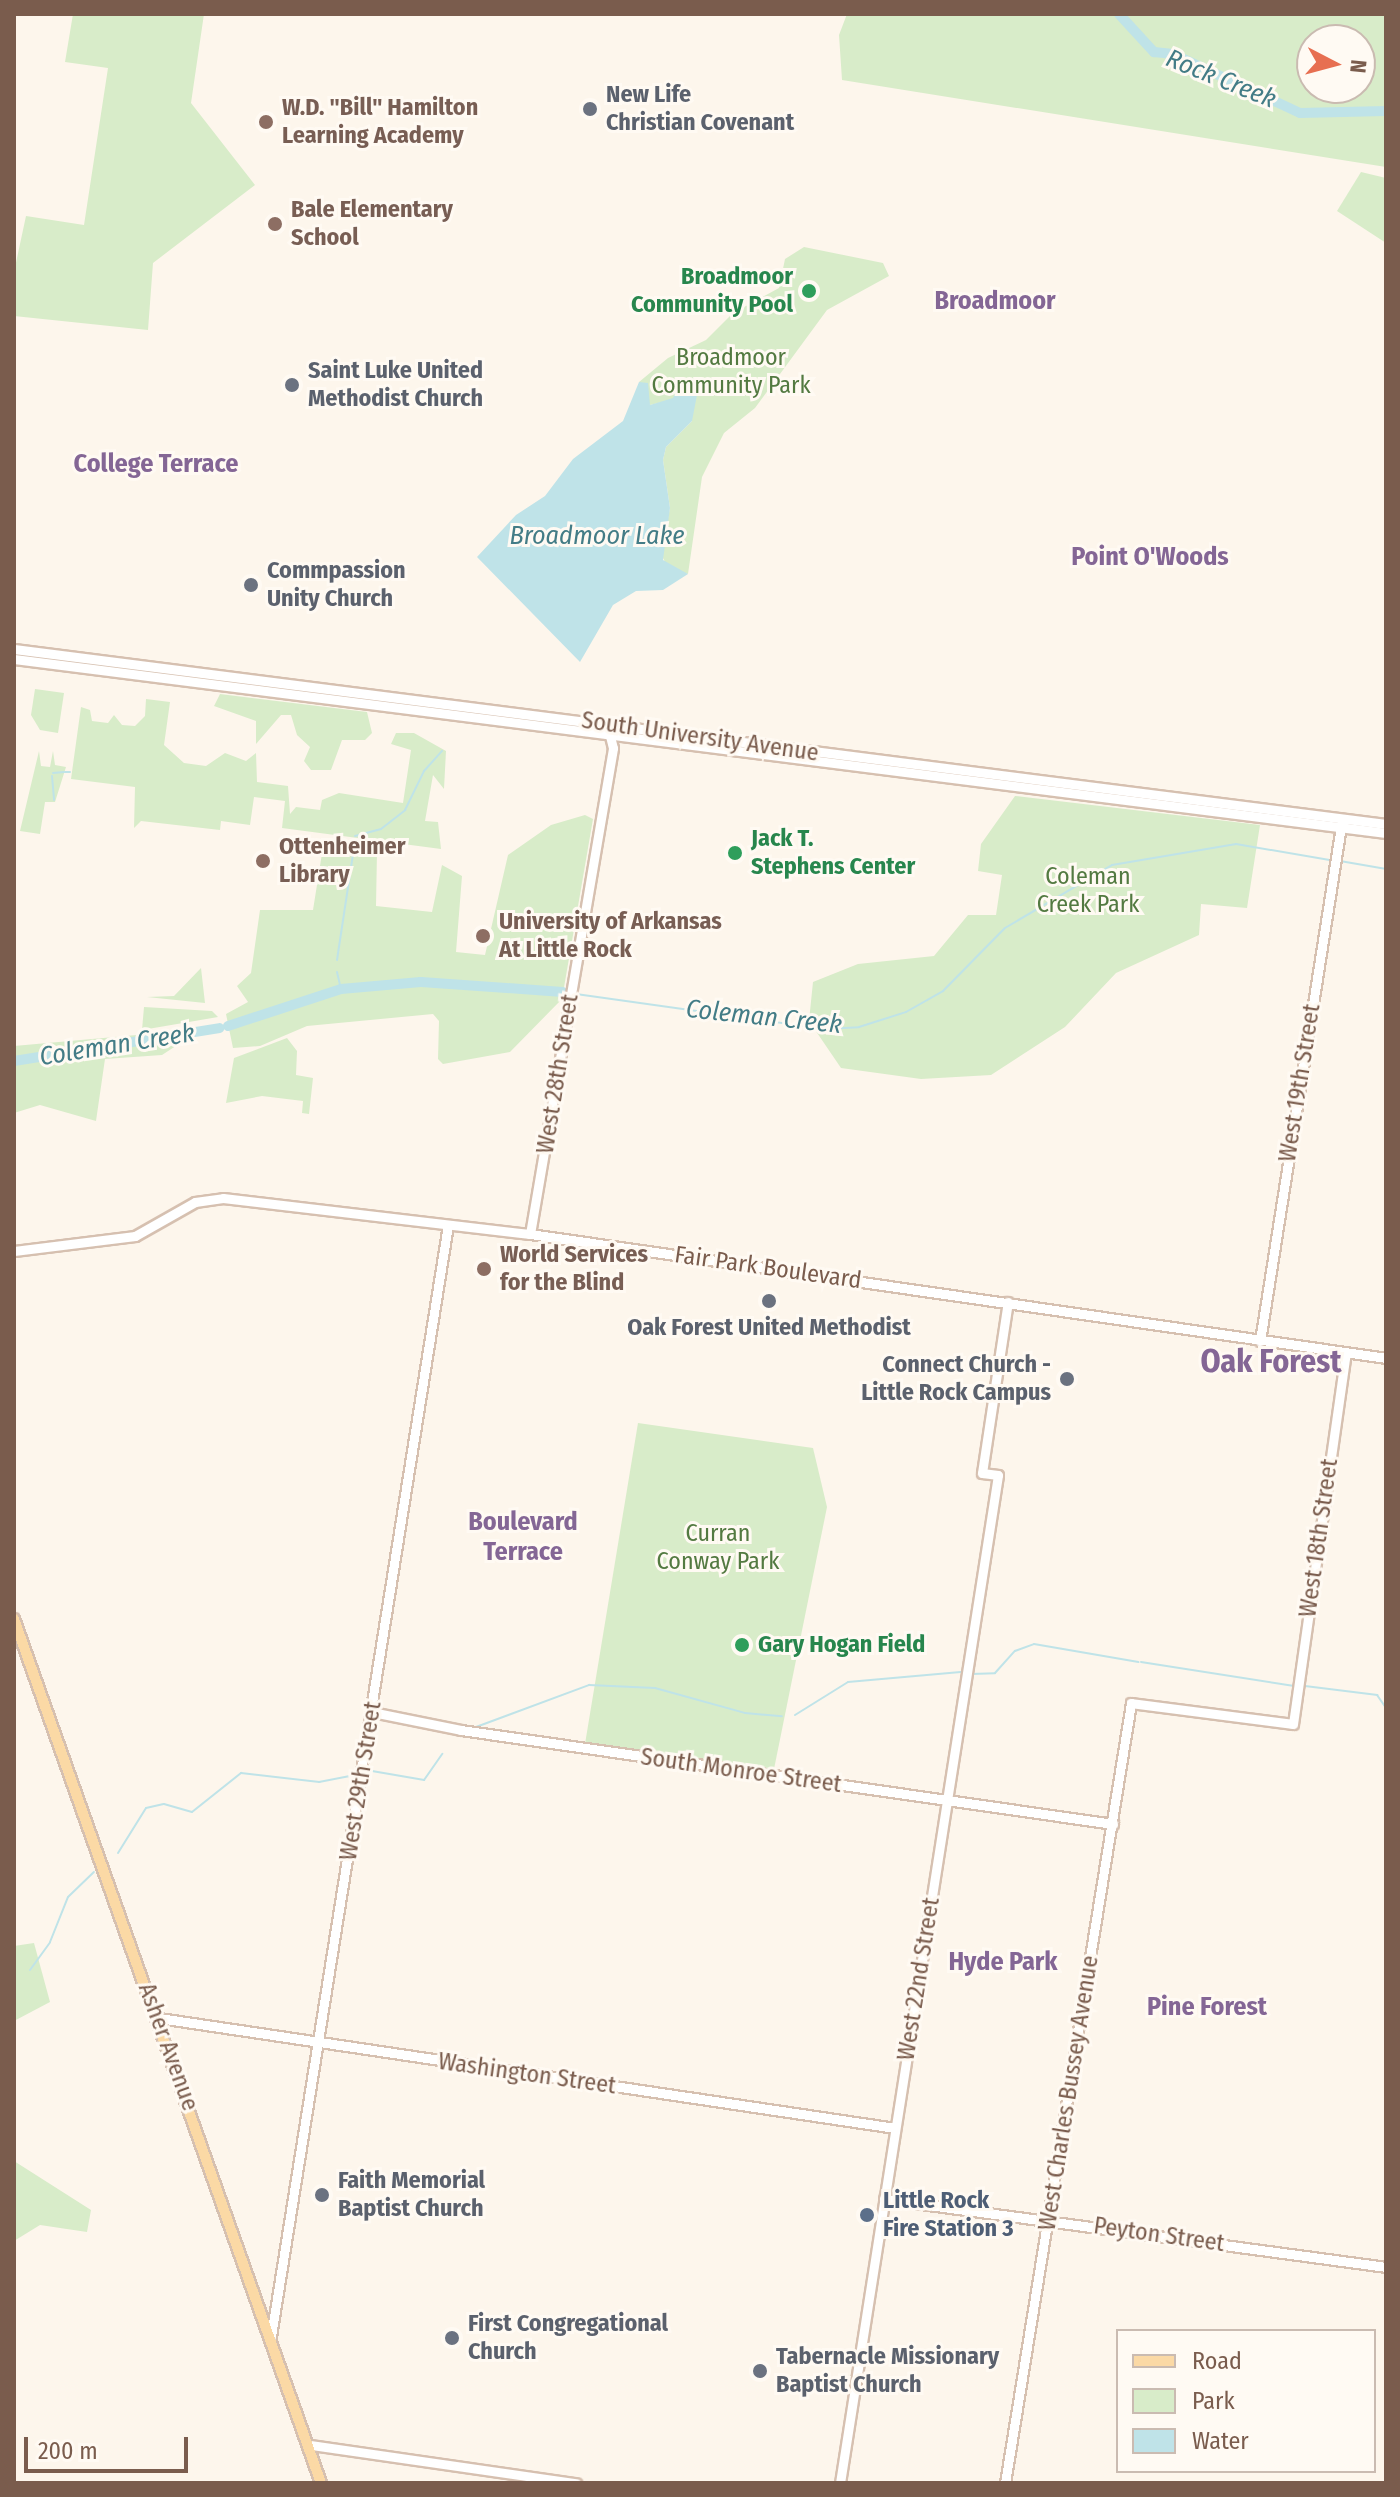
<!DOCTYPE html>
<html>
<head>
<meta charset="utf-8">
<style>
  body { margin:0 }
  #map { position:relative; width:1400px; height:2497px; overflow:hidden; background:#fdf6ec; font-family:"Fira Sans Condensed",sans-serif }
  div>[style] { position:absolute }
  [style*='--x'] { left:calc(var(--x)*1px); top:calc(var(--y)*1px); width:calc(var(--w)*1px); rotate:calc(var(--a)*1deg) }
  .green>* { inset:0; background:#d8ecc9 }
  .water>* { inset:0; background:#bfe3e8 }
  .stream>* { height:2px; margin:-1px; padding:0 1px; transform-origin:1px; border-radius:1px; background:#bfe3e8 }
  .river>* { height:10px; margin:-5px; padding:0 5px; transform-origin:5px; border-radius:5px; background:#bfe3e8 }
  .roads { filter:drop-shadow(2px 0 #d6c0b0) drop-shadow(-2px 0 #d6c0b0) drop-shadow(0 2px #d6c0b0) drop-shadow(0 -2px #d6c0b0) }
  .secondary>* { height:9px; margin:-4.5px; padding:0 4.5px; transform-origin:4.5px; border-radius:4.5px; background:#fff }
  .primary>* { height:10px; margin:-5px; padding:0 5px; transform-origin:5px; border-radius:5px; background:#fbd9a5 }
  .dots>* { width:22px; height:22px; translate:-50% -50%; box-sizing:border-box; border:4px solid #fffaf3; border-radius:50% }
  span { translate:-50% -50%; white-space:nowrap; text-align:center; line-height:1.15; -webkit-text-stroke:6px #fffaf3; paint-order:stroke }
  .worship-label { font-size:24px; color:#5b616d; font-weight:700 }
  .left { translate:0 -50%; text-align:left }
  .right { translate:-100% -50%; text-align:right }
  .education-label { font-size:24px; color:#785e54; font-weight:700 }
  .leisure-label { font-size:24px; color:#27864d; font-weight:700 }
  .park-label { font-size:24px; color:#537a41 }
  .street-label { font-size:24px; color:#7a5c4d }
  .service-label { font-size:24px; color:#4e5e75; font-weight:700 }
  .water-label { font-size:26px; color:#437c86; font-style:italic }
  .neighbourhood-label { font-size:26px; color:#846695; font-weight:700 }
  .district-label { font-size:32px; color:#846695; font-weight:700 }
  .frame { position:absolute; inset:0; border:16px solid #7a5c4d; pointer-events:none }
  .legend { position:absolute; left:1116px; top:2329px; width:260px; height:144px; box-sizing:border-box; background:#fffaf3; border:2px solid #cabbb1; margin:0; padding:10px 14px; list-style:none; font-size:24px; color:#7a5c4d }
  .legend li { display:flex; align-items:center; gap:16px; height:40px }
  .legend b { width:40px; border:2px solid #cabbb1 }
  .north { position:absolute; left:1296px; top:24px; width:80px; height:80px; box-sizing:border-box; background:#fffaf3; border:2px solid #cabbb1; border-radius:50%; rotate:96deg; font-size:22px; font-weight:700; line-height:32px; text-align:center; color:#7a5c4d }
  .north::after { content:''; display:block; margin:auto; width:28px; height:36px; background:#e76f51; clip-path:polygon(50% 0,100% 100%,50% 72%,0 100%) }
  .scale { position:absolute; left:24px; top:2437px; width:164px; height:36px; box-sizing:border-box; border:4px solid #7a5c4d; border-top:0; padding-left:10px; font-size:24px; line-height:28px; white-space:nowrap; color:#7a5c4d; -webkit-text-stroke:6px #fffaf3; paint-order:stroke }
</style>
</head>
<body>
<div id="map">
  <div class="green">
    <i style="clip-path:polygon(73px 14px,204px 14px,191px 103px,255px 185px,153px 263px,148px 330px,14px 316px,14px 272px,26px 216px,84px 225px,108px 68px,65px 62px)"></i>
    <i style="clip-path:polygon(evenodd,847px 14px,1386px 14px,1386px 167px,842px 80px,839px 35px,847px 14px,1312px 40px,1360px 40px,1360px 88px,1312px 88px,1312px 40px)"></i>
    <i style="clip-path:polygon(1361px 172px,1386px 178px,1386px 243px,1337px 211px)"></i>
    <i style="clip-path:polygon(804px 247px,883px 263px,889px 276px,827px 310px,755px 408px,724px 433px,702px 477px,688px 574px,667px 566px,661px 554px,670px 508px,663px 460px,666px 447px,692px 421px,691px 395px,650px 405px,639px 382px,668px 358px,706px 340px,733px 313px,779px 288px,785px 259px)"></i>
    <i style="clip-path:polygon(35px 689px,64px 693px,58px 733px,40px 730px,31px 715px)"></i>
    <i style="clip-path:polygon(220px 694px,367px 712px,372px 733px,365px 740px,342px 740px,331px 770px,311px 770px,304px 761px,310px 747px,297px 735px,291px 715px,281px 715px,256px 744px,256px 721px,214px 706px)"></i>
    <i style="clip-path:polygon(146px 699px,170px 702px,164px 745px,184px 763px,206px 766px,225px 753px,246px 761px,256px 753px,257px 782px,288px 786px,290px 814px,296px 807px,320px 810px,322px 800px,339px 793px,403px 803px,411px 750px,391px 744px,396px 733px,414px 733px,446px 751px,444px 789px,433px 775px,425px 821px,438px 822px,441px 849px,282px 828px,285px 801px,254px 797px,250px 825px,221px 821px,220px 830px,141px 821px,134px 828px,135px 787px,71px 779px,81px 707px,90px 710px,92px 721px,108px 723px,114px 715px,122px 725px,135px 726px,145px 716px)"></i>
    <i style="clip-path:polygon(39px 751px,41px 766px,50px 767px,53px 751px,55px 765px,66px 767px,55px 802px,45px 802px,40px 834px,20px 831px)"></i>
    <i style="clip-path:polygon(1015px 796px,1260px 825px,1247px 908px,1201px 904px,1199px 935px,1116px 973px,1065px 1027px,991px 1075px,921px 1079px,841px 1068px,809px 1021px,813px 982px,858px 964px,934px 956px,968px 915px,996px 915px,1002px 875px,978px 871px,981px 844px)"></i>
    <i style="clip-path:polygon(585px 815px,593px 819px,562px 999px,510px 1052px,443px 1064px,438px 1059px,439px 1021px,433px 1014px,307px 1026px,260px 1046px,233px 1048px,226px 1014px,248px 1002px,237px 986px,251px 973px,260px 910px,313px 910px,323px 847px,377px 852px,376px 906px,432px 912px,442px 865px,462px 876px,456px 952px,485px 955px,508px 855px,551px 825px)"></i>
    <i style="clip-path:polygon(201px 968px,205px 1003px,147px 997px,174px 996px)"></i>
    <i style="clip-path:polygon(144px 1007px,212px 1011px,218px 1017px,142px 1030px)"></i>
    <i style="clip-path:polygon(181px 1031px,185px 1040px,162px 1055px,105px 1059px,96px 1121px,40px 1105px,14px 1113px,14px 1046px)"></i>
    <i style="clip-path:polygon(287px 1038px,297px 1051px,296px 1075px,313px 1078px,309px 1114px,302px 1113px,303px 1101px,262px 1096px,226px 1103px,234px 1058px)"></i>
    <i style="clip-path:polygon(638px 1423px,813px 1448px,827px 1507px,773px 1774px,585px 1744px)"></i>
    <i style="clip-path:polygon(34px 1943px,50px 2002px,14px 2021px,14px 1946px)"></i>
    <i style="clip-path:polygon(14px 2161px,91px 2210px,87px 2232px,40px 2225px,14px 2241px)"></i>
  </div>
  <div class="water">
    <i style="clip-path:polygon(639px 382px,648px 383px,650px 405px,673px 398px,678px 388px,697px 395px,692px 421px,666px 447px,663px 460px,670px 508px,663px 560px,688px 574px,663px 590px,636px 591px,613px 605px,580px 662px,477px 557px,516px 515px,545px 496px,573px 459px,623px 421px)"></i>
  </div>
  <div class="stream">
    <i style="--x:65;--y:772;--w:5;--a:0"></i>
    <i style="--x:53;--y:773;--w:11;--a:-5"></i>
    <i style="--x:52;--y:776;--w:24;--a:85"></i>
    <i style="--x:355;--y:836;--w:27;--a:-15"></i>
    <i style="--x:381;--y:829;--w:31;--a:-38"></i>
    <i style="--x:405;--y:810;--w:43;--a:-64"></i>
    <i style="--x:424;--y:771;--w:27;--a:-48"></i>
    <i style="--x:1340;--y:861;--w:47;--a:9.9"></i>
    <i style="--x:337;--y:960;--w:113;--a:-81.4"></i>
    <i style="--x:337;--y:972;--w:17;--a:77"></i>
    <i style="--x:576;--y:994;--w:250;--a:8"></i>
    <i style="--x:824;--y:1029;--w:35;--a:-3"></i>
    <i style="--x:859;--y:1027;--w:49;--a:-17.7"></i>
    <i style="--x:906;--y:1012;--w:43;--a:-29.6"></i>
    <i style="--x:943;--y:991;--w:88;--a:-45.5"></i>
    <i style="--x:1005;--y:928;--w:124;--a:-30.5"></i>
    <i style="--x:1112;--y:865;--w:126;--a:-9.6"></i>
    <i style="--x:1236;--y:844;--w:95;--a:9.7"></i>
    <i style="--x:1141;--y:1662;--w:155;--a:8.9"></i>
    <i style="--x:971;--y:1674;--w:24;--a:-2"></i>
    <i style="--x:995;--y:1673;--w:30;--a:-48"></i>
    <i style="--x:1015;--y:1651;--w:20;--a:-20"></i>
    <i style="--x:1034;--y:1644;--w:106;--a:9.8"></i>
    <i style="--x:1305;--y:1686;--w:73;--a:7.1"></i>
    <i style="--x:1377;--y:1695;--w:16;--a:55"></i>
    <i style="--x:795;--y:1715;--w:62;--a:-31.9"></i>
    <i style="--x:848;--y:1682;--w:113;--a:-5.1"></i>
    <i style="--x:476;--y:1727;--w:121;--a:-20.4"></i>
    <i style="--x:589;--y:1685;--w:66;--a:2.6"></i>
    <i style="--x:655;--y:1688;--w:93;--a:15.5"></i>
    <i style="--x:745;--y:1713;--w:37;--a:5"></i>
    <i style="--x:372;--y:1771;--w:53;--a:9.8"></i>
    <i style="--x:424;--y:1780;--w:32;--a:-55"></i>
    <i style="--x:118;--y:1853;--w:53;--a:-58.1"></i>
    <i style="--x:146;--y:1808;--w:18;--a:-13"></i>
    <i style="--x:164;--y:1804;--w:29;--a:16"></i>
    <i style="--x:192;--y:1812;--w:63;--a:-38.5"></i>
    <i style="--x:241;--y:1773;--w:79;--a:6.6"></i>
    <i style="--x:319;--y:1782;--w:38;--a:-11"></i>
    <i style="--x:30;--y:1970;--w:34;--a:-54"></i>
    <i style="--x:50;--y:1942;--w:48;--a:-68.2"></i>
    <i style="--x:68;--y:1897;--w:36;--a:-44"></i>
  </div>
  <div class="river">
    <i style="--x:1119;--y:14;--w:52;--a:47.4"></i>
    <i style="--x:1154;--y:52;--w:19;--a:6"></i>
    <i style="--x:1173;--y:54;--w:140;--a:24.9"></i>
    <i style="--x:1300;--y:113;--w:86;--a:-1.3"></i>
    <i style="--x:228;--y:1026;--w:119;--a:-18.1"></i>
    <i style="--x:341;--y:989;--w:80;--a:-5"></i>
    <i style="--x:421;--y:982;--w:142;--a:4"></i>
    <i style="--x:14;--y:1061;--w:208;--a:-9.1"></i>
  </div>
  <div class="roads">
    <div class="secondary">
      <i style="--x:14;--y:649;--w:1383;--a:7.27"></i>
      <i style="--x:14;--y:659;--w:1383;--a:7.23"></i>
      <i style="--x:530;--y:1234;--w:493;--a:-80.3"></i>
      <i style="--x:613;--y:748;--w:16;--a:-104"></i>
      <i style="--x:14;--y:1251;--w:122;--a:-7.1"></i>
      <i style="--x:135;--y:1236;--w:69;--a:-29.5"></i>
      <i style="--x:195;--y:1202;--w:28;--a:-8"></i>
      <i style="--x:223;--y:1198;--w:309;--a:6.7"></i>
      <i style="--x:530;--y:1234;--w:865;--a:8.24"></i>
      <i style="--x:1260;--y:1341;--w:527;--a:-81.06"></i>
      <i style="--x:372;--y:1712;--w:91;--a:11.4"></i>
      <i style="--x:461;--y:1730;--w:659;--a:8.2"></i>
      <i style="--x:159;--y:2018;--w:744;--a:8.5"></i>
      <i style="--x:884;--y:2199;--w:507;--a:7.71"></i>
      <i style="--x:271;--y:2336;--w:1125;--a:-80.95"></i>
      <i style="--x:311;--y:2445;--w:268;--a:8.2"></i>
      <i style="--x:840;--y:2483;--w:1020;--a:-81.09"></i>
      <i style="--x:998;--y:1475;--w:16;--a:-173"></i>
      <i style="--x:982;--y:1473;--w:173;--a:-81.4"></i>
      <i style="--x:1005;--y:2483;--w:790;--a:-80.82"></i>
      <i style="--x:1131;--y:1703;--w:163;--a:7.4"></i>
      <i style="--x:1293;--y:1724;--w:375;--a:-81.9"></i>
    </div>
    <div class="primary">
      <i style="--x:14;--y:1619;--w:917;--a:70.44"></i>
    </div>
  </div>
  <div class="dots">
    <i style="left:590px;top:109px;background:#6b7280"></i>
    <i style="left:266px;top:122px;background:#8d6e63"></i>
    <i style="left:275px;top:224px;background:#8d6e63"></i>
    <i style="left:809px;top:291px;background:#2e9e5b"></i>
    <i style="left:292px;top:385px;background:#6b7280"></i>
    <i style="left:251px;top:585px;background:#6b7280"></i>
    <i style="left:735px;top:853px;background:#2e9e5b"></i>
    <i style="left:263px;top:861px;background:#8d6e63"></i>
    <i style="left:483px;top:936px;background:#8d6e63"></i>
    <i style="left:484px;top:1269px;background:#8d6e63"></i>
    <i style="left:769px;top:1301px;background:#6b7280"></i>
    <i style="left:1067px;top:1379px;background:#6b7280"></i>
    <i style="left:742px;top:1645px;background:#2e9e5b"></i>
    <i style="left:322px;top:2195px;background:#6b7280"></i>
    <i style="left:867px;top:2215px;background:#5c6f8a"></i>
    <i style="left:452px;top:2338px;background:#6b7280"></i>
    <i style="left:760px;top:2371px;background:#6b7280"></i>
  </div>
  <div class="worship-label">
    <span class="left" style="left:606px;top:109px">New Life<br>Christian Covenant</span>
    <span class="left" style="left:308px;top:385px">Saint Luke United<br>Methodist Church</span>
    <span class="left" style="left:267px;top:585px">Commpassion<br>Unity Church</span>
    <span style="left:769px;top:1328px">Oak Forest United Methodist</span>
    <span class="right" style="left:1051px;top:1379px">Connect Church -<br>Little Rock Campus</span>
    <span class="left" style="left:338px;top:2195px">Faith Memorial<br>Baptist Church</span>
    <span class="left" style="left:468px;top:2338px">First Congregational<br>Church</span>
    <span class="left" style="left:776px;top:2371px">Tabernacle Missionary<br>Baptist Church</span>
  </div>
  <div class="education-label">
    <span class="left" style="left:282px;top:122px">W.D. "Bill" Hamilton<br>Learning Academy</span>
    <span class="left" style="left:291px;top:224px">Bale Elementary<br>School</span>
    <span class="left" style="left:279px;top:861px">Ottenheimer<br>Library</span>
    <span class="left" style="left:499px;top:936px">University of Arkansas<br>At Little Rock</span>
    <span class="left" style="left:500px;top:1269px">World Services<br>for the Blind</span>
  </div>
  <div class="leisure-label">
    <span class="right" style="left:793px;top:291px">Broadmoor<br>Community Pool</span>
    <span class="left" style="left:751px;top:853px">Jack T.<br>Stephens Center</span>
    <span class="left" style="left:758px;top:1645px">Gary Hogan Field</span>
  </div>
  <div class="park-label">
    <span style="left:731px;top:372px">Broadmoor<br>Community Park</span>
    <span style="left:1088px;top:891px">Coleman<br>Creek Park</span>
    <span style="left:718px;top:1548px">Curran<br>Conway Park</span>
  </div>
  <div class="street-label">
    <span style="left:700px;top:737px;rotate:8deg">South University Avenue</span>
    <span style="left:558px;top:1074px;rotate:-81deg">West 28th Street</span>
    <span style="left:1300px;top:1083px;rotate:-81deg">West 19th Street</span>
    <span style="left:768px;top:1268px;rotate:8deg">Fair Park Boulevard</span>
    <span style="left:1319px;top:1538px;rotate:-82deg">West 18th Street</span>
    <span style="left:741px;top:1771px;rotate:8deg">South Monroe Street</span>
    <span style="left:361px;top:1781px;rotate:-81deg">West 29th Street</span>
    <span style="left:919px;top:1979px;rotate:-81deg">West 22nd Street</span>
    <span style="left:168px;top:2047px;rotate:70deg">Asher Avenue</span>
    <span style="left:527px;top:2074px;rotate:8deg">Washington Street</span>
    <span style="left:1069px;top:2093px;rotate:-81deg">West Charles Bussey Avenue</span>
    <span style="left:1159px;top:2235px;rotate:8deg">Peyton Street</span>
  </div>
  <div class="service-label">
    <span class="left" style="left:883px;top:2215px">Little Rock<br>Fire Station 3</span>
  </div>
  <div class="water-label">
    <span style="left:1221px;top:79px;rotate:22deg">Rock Creek</span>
    <span style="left:597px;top:536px">Broadmoor Lake</span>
    <span style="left:764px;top:1017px;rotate:6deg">Coleman Creek</span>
    <span style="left:117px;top:1045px;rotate:-9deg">Coleman Creek</span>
  </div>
  <div class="neighbourhood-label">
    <span style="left:995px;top:301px">Broadmoor</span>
    <span style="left:156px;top:464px">College Terrace</span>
    <span style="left:1150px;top:557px">Point O'Woods</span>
    <span style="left:523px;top:1537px">Boulevard<br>Terrace</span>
    <span style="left:1003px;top:1962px">Hyde Park</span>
    <span style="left:1207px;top:2007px">Pine Forest</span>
  </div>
  <div class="district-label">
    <span style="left:1271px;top:1361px">Oak Forest</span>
  </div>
  <div class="frame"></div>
  <ul class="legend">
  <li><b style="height:10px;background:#fbd9a5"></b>Road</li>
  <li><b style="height:22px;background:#d8ecc9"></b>Park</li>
  <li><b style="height:22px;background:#bfe3e8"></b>Water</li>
  </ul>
  <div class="north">N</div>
  <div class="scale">200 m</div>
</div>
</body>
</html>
